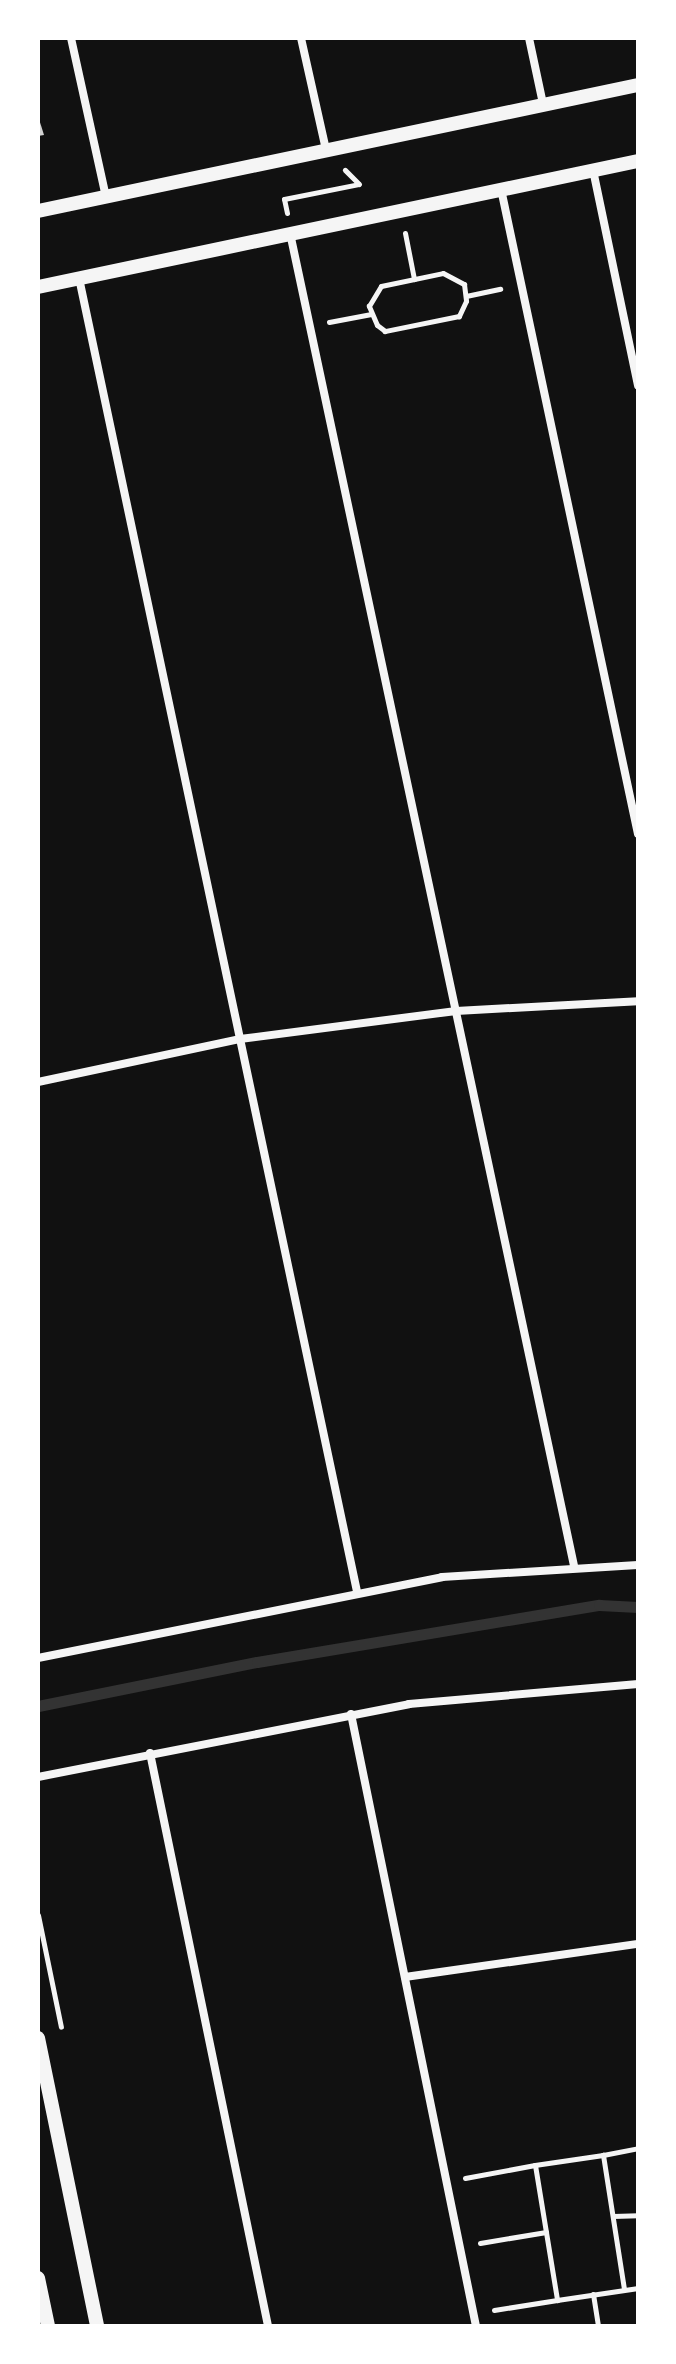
<!DOCTYPE html>
<html>
<head>
<meta charset="utf-8">
<style>
  body { margin:0 }
  #map { position:relative; width:676px; height:2364px; overflow:hidden; background:#111; font-family:"Alegreya Sans",sans-serif }
  div>[style] { position:absolute }
  [style*='--x'] { left:calc(var(--x)*1px); top:calc(var(--y)*1px); width:calc(var(--w)*1px); rotate:calc(var(--a)*1deg) }
  .stream>* { height:11px; margin:-5.5px; padding:0 5.5px; transform-origin:5.5px; border-radius:5.5px; background:#333 }
  .building>* { inset:0; background:#d3d3d3 }
  .path>* { height:5px; margin:-2.5px; padding:0 2.5px; transform-origin:2.5px; border-radius:2.5px; background:#f5f5f5 }
  .minor>* { height:8px; margin:-4px; padding:0 4px; transform-origin:4px; border-radius:4px; background:#f5f5f5 }
  .tertiary>* { height:14px; margin:-7px; padding:0 7px; transform-origin:7px; border-radius:7px; background:#f5f5f5 }
  span { translate:-50% -50%; white-space:nowrap; text-align:center; line-height:1.15; -webkit-text-stroke:6px #fff; paint-order:stroke }
  .frame { position:absolute; inset:0; border:40px solid #fff; pointer-events:none }
</style>
</head>
<body>
<div id="map">
  <div class="stream">
    <i style="--x:38;--y:1706;--w:223;--a:-11.4"></i>
    <i style="--x:257;--y:1662;--w:347;--a:-9.5"></i>
    <i style="--x:599;--y:1605;--w:39;--a:3"></i>
  </div>
  <div class="building">
    <i style="clip-path:polygon(38px 116px,44px 135px,38px 136px)"></i>
  </div>
  <div class="path">
    <i style="--x:287;--y:213;--w:14;--a:-102"></i>
    <i style="--x:284;--y:199;--w:76;--a:-11.3"></i>
    <i style="--x:359;--y:184;--w:20;--a:-135"></i>
    <i style="--x:405;--y:233;--w:47;--a:78.9"></i>
    <i style="--x:443;--y:273;--w:24;--a:28"></i>
    <i style="--x:464;--y:284;--w:17;--a:83"></i>
    <i style="--x:466;--y:301;--w:17;--a:115"></i>
    <i style="--x:459;--y:316;--w:76;--a:168.5"></i>
    <i style="--x:385;--y:331;--w:10;--a:-143"></i>
    <i style="--x:377;--y:325;--w:21;--a:-113"></i>
    <i style="--x:369;--y:306;--w:23;--a:-59"></i>
    <i style="--x:381;--y:286;--w:63;--a:-11.8"></i>
    <i style="--x:466;--y:296;--w:35;--a:-12"></i>
    <i style="--x:329;--y:322;--w:43;--a:-10.8"></i>
    <i style="--x:38;--y:1915;--w:114;--a:78.4"></i>
    <i style="--x:603;--y:2155;--w:36;--a:-11"></i>
    <i style="--x:465;--y:2178;--w:71;--a:-10.5"></i>
    <i style="--x:613;--y:2216;--w:25;--a:-2"></i>
    <i style="--x:480;--y:2243;--w:67;--a:-9.5"></i>
    <i style="--x:624;--y:2289;--w:136;--a:-98.9"></i>
    <i style="--x:603;--y:2155;--w:69;--a:171.6"></i>
    <i style="--x:535;--y:2165;--w:137;--a:80.7"></i>
    <i style="--x:557;--y:2300;--w:82;--a:-8.4"></i>
    <i style="--x:593;--y:2294;--w:32;--a:81"></i>
    <i style="--x:494;--y:2310;--w:64;--a:-9"></i>
  </div>
  <div class="minor">
    <i style="--x:71;--y:38;--w:163;--a:77.6"></i>
    <i style="--x:301;--y:38;--w:115;--a:77.4"></i>
    <i style="--x:529;--y:38;--w:67;--a:78"></i>
    <i style="--x:593;--y:170;--w:220;--a:78.2"></i>
    <i style="--x:501;--y:189;--w:659;--a:78.01"></i>
    <i style="--x:290;--y:233;--w:1363;--a:77.97"></i>
    <i style="--x:79;--y:278;--w:1342;--a:78.05"></i>
    <i style="--x:38;--y:1082;--w:207;--a:-12"></i>
    <i style="--x:240;--y:1039;--w:218;--a:-7.4"></i>
    <i style="--x:456;--y:1011;--w:182;--a:-3.1"></i>
    <i style="--x:38;--y:1658;--w:412;--a:-11.3"></i>
    <i style="--x:442;--y:1577;--w:196;--a:-3.5"></i>
    <i style="--x:351;--y:1714;--w:625;--a:78.46"></i>
    <i style="--x:150;--y:1753;--w:585;--a:78.36"></i>
    <i style="--x:38;--y:1777;--w:378;--a:-11.1"></i>
    <i style="--x:409;--y:1704;--w:230;--a:-5"></i>
    <i style="--x:405;--y:1977;--w:235;--a:-8.1"></i>
  </div>
  <div class="tertiary">
    <i style="--x:38;--y:211;--w:613;--a:-11.86"></i>
    <i style="--x:38;--y:287;--w:613;--a:-11.86"></i>
    <i style="--x:38;--y:2038;--w:294;--a:78.4"></i>
    <i style="--x:38;--y:2278;--w:49;--a:78.2"></i>
  </div>
  <div class="frame"></div>
</div>
</body>
</html>
